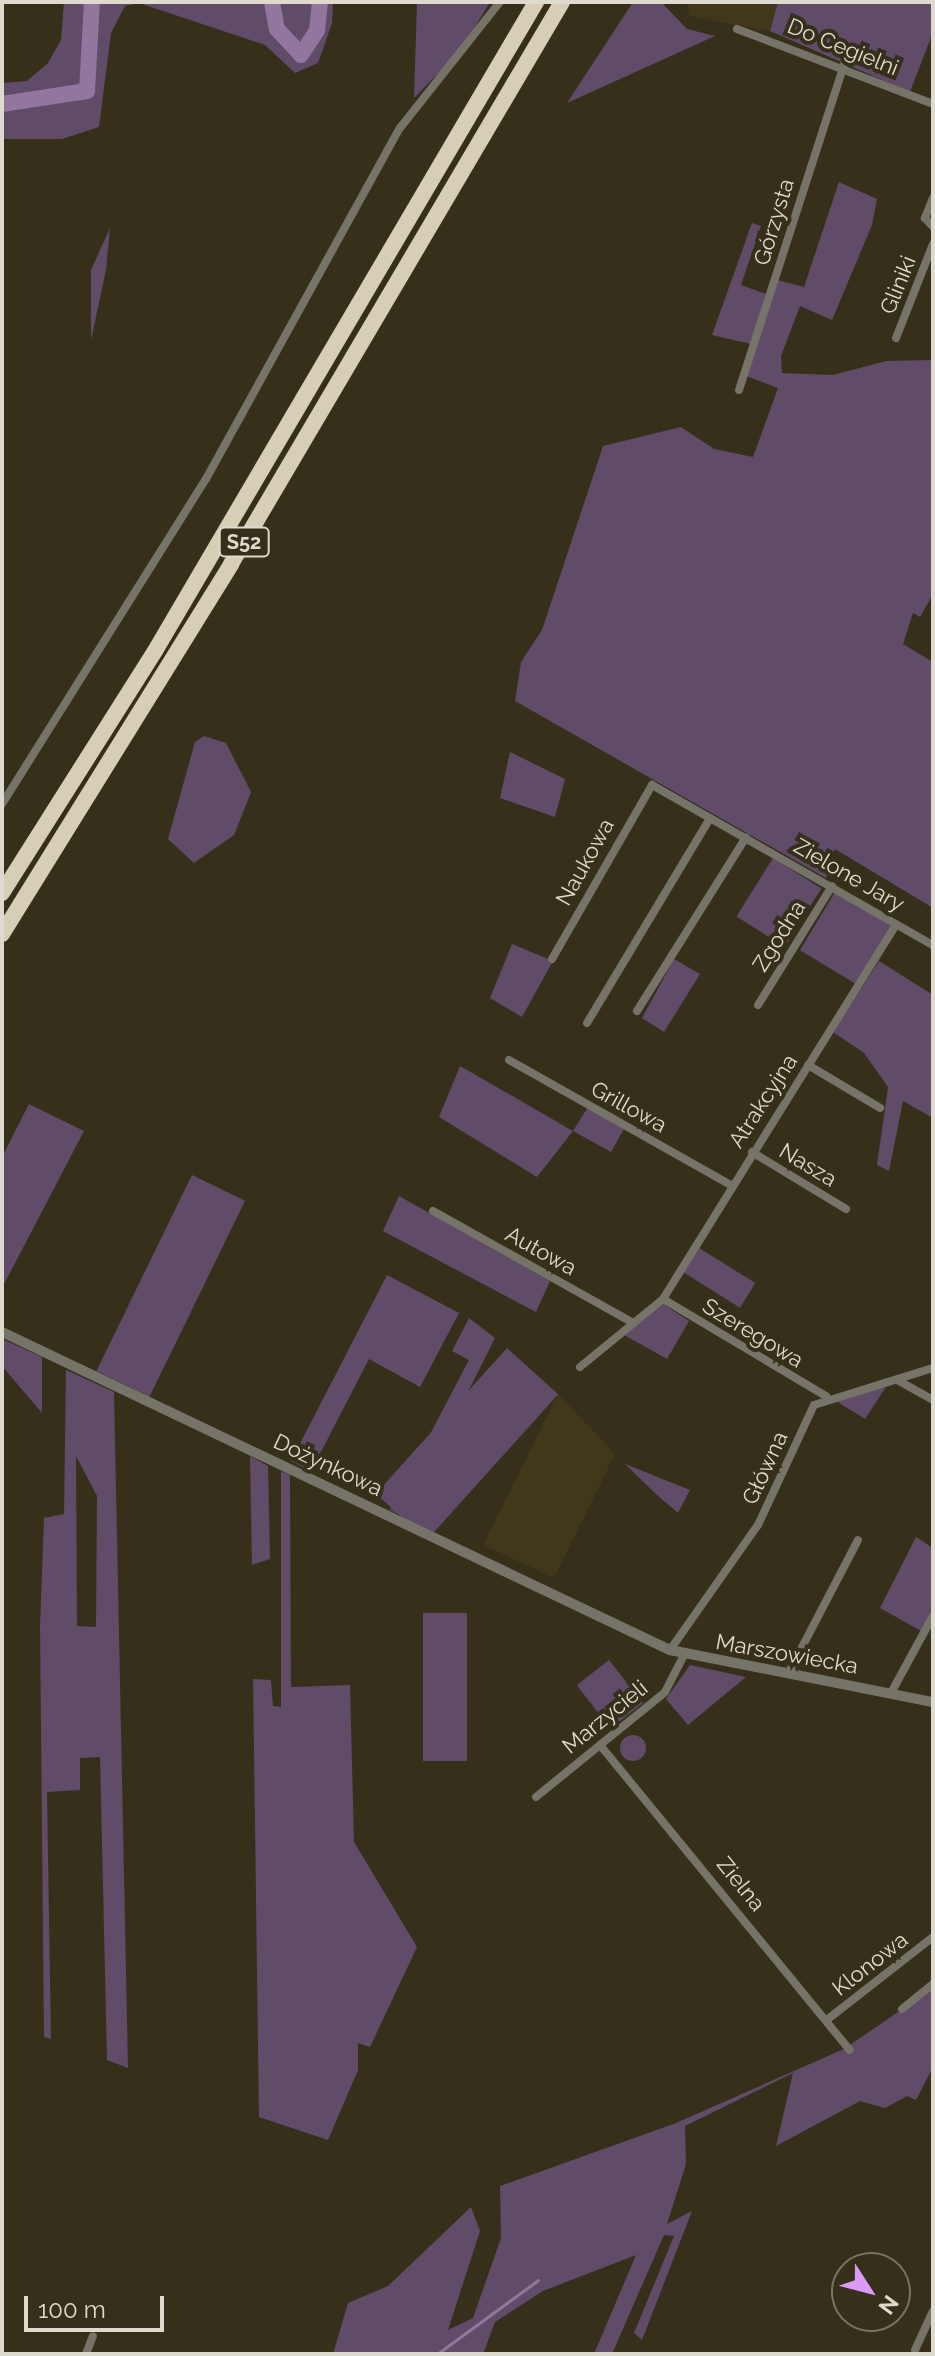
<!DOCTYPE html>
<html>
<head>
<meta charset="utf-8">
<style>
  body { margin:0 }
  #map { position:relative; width:935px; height:2356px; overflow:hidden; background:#36301b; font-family:Raleway,sans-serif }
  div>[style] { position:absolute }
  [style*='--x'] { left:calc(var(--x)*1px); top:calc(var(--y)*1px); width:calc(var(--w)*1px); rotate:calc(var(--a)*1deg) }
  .built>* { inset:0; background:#41381c }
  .green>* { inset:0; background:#604b69; transform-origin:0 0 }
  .round { border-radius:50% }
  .stream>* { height:3px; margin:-1.5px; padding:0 1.5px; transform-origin:1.5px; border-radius:1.5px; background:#92769e }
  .river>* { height:16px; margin:-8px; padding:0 8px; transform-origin:8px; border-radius:8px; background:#92769e }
  .minor>* { height:8px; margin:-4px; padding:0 4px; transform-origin:4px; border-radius:4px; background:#767368 }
  .tertiary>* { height:10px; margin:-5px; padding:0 5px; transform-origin:5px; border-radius:5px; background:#767368 }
  .motorway>* { height:16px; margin:-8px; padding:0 8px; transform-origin:8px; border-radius:8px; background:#d6cfb5 }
  span { translate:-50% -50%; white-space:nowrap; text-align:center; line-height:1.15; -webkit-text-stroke:8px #36301b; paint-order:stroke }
  .shield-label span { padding:2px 6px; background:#36301b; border:2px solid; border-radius:6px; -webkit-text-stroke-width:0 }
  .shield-label { font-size:20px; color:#dedacd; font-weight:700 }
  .street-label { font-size:22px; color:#dedacd }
  .frame { position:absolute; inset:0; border:4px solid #dedacd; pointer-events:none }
  .north { position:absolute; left:831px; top:2252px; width:80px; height:80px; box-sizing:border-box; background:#36301b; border:2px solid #797462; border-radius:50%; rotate:126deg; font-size:22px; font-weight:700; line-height:32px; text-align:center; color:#dedacd }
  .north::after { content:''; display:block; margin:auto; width:28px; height:36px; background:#da9af6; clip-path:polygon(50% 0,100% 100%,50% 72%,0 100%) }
  .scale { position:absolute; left:24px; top:2296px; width:140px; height:36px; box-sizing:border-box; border:4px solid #dedacd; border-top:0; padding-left:10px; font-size:24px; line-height:28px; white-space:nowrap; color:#dedacd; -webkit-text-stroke:6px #36301b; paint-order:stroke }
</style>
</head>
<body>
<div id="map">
  <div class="built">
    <i style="clip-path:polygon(688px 2px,778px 2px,770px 31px,689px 16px)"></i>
    <i style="clip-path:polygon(558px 1394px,615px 1454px,554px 1578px,483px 1545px)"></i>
  </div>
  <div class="green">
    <i style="clip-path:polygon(64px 2px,333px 2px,332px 23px,318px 63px,295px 73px,265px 45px,139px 3px,125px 6px,111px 33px,99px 127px,62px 139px,2px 139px,2px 83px,27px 81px,48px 63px,61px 40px)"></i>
    <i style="clip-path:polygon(417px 2px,490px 2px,461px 50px,414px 98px)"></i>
    <i style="clip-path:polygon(633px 2px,661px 2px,687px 29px,715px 36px,567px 103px)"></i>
    <i style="clip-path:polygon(778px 2px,933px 2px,933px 32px,910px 92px,770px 31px)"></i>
    <i style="clip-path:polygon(839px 182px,877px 199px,872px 225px,832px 320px,800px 306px,781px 356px,782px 373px,833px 375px,886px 361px,933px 360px,933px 594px,920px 617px,913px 613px,903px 644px,933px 662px,933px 908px,835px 849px,826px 878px,515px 701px,521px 662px,542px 630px,603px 446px,681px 427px,714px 449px,753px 457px,778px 388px,746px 376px,777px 280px,804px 287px)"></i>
    <i style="clip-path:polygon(752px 223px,761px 226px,741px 285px,766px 294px,751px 344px,712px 335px)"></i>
    <i style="clip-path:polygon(110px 228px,106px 270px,91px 340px,91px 270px)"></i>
    <i style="clip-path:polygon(204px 736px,226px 743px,251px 792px,234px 835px,194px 863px,168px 839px,195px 742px)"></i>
    <i style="clip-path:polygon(510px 752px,565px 779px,555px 817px,500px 798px)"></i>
    <i style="left:773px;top:858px;width:57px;height:69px;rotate:32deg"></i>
    <i style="left:835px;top:892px;width:66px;height:68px;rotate:31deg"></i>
    <i style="clip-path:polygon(512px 944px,553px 961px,522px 1017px,490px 998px)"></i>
    <i style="clip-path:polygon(674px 959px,700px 974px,664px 1032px,642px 1018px)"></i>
    <i style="clip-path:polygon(879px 961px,933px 995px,933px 1118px,903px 1101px,889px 1171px,877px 1165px,888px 1087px,864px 1053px,833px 1032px)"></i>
    <i style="clip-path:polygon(460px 1066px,573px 1131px,588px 1107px,625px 1127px,611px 1152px,573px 1131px,537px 1177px,439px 1117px)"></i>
    <i style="clip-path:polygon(29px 1104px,84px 1131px,2px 1288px,2px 1157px)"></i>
    <i style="left:192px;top:1175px;width:59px;height:218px;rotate:26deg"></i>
    <i style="clip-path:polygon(399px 1196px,550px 1281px,536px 1312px,383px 1231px)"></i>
    <i style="left:696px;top:1246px;width:70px;height:29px;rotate:32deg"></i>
    <i style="clip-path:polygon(387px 1275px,459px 1313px,420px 1387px,369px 1359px,311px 1471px,291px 1461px)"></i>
    <i style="clip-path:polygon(663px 1304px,689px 1321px,667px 1359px,624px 1335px)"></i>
    <i style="clip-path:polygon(469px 1318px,495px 1338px,405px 1517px,390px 1510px,469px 1360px,452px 1351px)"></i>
    <i style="clip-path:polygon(2px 1339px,42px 1357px,42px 1413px,2px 1366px)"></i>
    <i style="left:507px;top:1348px;width:69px;height:196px;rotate:42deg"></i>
    <i style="clip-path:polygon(evenodd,66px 1370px,114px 1392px,128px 2068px,107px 2060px,100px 1757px,80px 1758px,80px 1790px,47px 1792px,51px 2039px,44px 2037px,40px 1627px,44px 1518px,64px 1514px,66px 1370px,76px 1456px,97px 1496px,96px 1627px,77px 1626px,76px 1456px)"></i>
    <i style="clip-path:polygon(886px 1387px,865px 1419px,831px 1398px,882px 1388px)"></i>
    <i style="clip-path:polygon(250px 1456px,268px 1466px,270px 1559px,252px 1565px)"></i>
    <i style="clip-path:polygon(625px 1464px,690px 1490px,678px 1513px,657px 1495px)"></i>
    <i style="clip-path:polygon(281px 1471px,290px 1475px,291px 1687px,350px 1685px,354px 1842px,417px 1947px,370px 2047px,358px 2043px,358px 2070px,328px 2140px,259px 2117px,253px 1679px,271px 1680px,273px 1706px,281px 1707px)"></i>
    <i style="clip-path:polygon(916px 1537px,933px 1548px,933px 1609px,921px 1631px,880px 1608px)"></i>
    <i style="left:423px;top:1613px;width:44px;height:148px"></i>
    <i style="left:609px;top:1660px;width:55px;height:41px;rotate:52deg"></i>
    <i style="clip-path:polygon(690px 1665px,746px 1677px,688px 1725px,666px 1699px)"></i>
    <i class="round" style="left:620px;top:1735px;width:26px;height:26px"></i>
    <i style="clip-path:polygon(933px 1988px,933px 2067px,916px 2100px,907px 2096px,885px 2108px,860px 2101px,776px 2146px,793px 2073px,685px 2126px,686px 2164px,667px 2224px,692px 2211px,642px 2340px,634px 2333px,674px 2236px,664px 2235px,612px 2354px,594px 2354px,636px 2255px,543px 2291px,495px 2322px,483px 2354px,333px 2354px,348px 2303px,388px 2286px,471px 2207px,480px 2231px,448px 2330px,473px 2318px,501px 2238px,500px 2186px,676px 2123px,844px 2049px)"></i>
  </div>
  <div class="stream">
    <i style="--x:437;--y:2354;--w:125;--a:-36.2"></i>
  </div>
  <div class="river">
    <i style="--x:272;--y:2;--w:27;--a:80"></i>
    <i style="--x:277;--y:29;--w:35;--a:47"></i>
    <i style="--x:301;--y:55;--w:30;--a:-57"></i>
    <i style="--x:317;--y:30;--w:28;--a:-84"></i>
    <i style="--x:2;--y:104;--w:86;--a:-8.7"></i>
    <i style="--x:87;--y:91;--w:89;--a:-86.8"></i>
  </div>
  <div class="minor">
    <i style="--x:737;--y:29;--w:210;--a:20.9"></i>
    <i style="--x:933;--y:198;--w:22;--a:112"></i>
    <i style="--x:925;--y:218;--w:12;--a:48"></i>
    <i style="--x:896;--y:338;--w:101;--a:-68.5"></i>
    <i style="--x:739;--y:390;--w:342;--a:-72.1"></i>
    <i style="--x:2;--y:804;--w:384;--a:-57.9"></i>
    <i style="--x:206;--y:479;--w:401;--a:-61.1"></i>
    <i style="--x:400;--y:128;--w:161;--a:-51.6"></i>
    <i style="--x:552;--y:959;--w:201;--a:-60.1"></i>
    <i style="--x:652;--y:785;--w:323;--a:29.7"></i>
    <i style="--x:758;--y:1005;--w:140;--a:-58.1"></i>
    <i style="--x:637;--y:1011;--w:205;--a:-57.9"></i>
    <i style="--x:587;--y:1023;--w:239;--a:-59"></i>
    <i style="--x:509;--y:1060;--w:255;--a:29.4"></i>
    <i style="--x:808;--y:1065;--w:84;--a:30.8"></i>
    <i style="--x:752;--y:1152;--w:110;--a:31.2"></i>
    <i style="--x:433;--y:1211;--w:228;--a:29.2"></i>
    <i style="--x:663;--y:1299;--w:441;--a:-58.1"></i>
    <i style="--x:663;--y:1299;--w:190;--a:30.8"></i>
    <i style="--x:580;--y:1367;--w:107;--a:-39.3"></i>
    <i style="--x:899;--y:1381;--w:39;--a:29"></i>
    <i style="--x:670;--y:1650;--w:153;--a:-54.9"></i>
    <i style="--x:758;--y:1525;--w:132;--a:-65"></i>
    <i style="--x:814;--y:1405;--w:125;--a:-17.3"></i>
    <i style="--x:788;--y:1674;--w:151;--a:-62.4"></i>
    <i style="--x:891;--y:1693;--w:88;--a:-61.4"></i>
    <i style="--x:600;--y:1745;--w:394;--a:50.7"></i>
    <i style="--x:536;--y:1797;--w:166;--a:-39.1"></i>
    <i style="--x:665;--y:1692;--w:42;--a:-62.8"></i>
    <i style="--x:902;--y:2009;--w:40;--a:-39"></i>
    <i style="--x:828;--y:2019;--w:133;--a:-38"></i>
    <i style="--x:915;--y:2350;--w:43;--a:-65.2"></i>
    <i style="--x:86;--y:2354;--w:19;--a:-69"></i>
  </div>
  <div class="tertiary">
    <i style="--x:2;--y:1332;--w:740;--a:25.46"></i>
    <i style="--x:670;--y:1650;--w:268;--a:11.2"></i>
  </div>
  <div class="motorway">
    <i style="--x:2;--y:893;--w:286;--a:-57.7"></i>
    <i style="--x:155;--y:651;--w:753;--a:-59.58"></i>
    <i style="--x:2;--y:934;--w:435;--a:-58.2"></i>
    <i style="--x:231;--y:564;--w:652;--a:-59.5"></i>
  </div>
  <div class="shield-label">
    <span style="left:244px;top:542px">S52</span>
  </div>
  <div class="street-label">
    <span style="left:843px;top:47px;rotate:22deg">Do Cegielni</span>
    <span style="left:774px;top:222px;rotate:-73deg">Górzysta</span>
    <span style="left:898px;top:285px;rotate:-68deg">Gliniki</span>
    <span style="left:585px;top:862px;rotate:-61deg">Naukowa</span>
    <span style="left:849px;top:875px;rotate:30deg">Zielone Jary</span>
    <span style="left:779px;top:936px;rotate:-58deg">Zgodna</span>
    <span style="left:763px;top:1101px;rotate:-57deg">Atrakcyjna</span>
    <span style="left:629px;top:1107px;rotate:29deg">Grillowa</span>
    <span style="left:808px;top:1165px;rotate:31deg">Nasza</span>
    <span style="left:541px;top:1251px;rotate:29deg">Autowa</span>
    <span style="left:753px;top:1333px;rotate:31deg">Szeregowa</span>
    <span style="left:328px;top:1465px;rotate:25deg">Dożynkowa</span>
    <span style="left:765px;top:1468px;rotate:-65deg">Główna</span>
    <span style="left:787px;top:1654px;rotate:10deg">Marszowiecka</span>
    <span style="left:605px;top:1717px;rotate:-39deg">Marzycieli</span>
    <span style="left:741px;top:1884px;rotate:51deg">Zielna</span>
    <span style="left:870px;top:1964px;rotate:-38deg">Klonowa</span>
  </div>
  <div class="frame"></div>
  <div class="north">N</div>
  <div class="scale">100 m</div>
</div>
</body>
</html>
